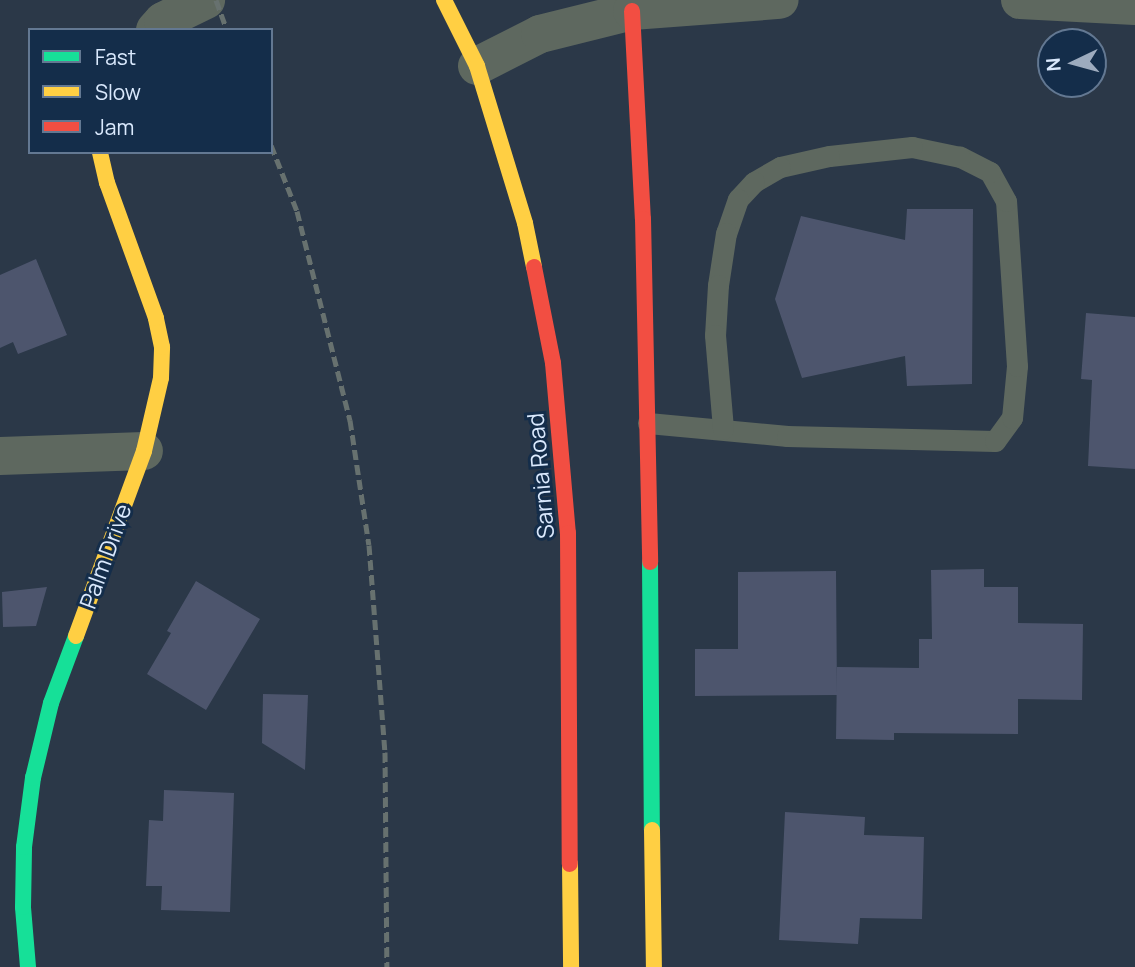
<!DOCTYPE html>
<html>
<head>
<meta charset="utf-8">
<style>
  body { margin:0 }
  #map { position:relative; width:1135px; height:967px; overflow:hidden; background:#2b3848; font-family:Manrope,sans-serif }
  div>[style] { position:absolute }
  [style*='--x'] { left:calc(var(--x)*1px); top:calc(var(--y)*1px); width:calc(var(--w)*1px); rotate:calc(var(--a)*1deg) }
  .building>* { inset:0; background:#4d556d }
  .lane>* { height:21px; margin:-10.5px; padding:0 10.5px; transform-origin:10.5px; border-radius:10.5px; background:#5e685f }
  .street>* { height:38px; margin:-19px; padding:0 19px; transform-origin:19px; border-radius:19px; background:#5e685f }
  .fast>* { height:16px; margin:-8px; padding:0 8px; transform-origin:8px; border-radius:8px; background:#16e098 }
  .slow>* { height:16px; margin:-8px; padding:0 8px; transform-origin:8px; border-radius:8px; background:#ffcf43 }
  .jam>* { height:16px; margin:-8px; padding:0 8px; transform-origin:8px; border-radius:8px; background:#f24e42 }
  .rail>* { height:5px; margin-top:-2.5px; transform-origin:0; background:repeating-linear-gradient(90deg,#67716f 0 10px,transparent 0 15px) }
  span { translate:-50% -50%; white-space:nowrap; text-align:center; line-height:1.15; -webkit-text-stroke:6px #142d4a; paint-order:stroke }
  .street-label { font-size:23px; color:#dae9fd }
  .legend { position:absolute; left:28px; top:28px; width:245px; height:126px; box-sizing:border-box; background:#142d4a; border:2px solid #637892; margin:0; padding:9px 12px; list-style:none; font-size:21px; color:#dae9fd }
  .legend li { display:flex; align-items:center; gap:14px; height:35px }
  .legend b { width:35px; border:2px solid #637892 }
  .north { position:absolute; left:1037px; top:28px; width:70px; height:70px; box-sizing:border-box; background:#142d4a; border:2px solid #637892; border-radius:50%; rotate:265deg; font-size:19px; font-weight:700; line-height:28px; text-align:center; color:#dae9fd }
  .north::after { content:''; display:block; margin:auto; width:24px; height:32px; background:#9dabbe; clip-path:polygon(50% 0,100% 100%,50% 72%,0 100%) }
</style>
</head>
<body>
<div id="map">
  <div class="building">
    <i style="clip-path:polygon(907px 209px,973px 209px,972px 384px,907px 386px,905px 356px,802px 378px,775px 299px,801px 216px,905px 240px)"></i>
    <i style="clip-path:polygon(36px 259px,67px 335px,18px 354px,13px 342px,0 348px,0 275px)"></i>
    <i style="clip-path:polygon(1086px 313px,1135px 317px,1135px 469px,1088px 466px,1092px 380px,1081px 379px)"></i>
    <i style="clip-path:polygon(984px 569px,984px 587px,1018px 587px,1018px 623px,1083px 624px,1082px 700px,1018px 699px,1018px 734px,894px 733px,894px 740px,836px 739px,837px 667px,919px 668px,919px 639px,932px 639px,931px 570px)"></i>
    <i style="clip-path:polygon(836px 571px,837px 695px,695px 696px,695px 649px,738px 649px,738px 572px)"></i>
    <i style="clip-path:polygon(196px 581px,260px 619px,206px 710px,147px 674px,171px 633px,167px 631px)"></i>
    <i style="clip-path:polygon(47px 587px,36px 626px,3px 627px,2px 592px)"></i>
    <i style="clip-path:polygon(263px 694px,308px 695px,305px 770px,262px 743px)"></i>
    <i style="clip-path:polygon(164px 790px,234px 793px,230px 912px,161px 910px,162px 886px,146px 886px,149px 820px,163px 821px)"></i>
    <i style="clip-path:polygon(785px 812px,865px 817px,864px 835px,924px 837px,922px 919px,860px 918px,858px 944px,779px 940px)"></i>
  </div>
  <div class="lane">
    <i style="--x:648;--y:423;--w:140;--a:5.3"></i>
    <i style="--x:787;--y:436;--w:208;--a:1.4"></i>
    <i style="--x:995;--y:441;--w:29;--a:-54"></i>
    <i style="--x:1012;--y:418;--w:52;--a:-84.5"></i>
    <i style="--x:1017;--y:366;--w:165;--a:-93.8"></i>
    <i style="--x:1006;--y:201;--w:33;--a:-119"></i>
    <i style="--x:990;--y:172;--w:34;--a:-153"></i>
    <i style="--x:960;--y:157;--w:49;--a:-168.2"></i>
    <i style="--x:912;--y:147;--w:83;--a:173.8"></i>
    <i style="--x:829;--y:156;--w:50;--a:167.3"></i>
    <i style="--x:780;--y:167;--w:30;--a:150"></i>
    <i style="--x:754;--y:182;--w:23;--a:133"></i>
    <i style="--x:738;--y:199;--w:36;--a:109"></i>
    <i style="--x:726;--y:233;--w:53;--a:98.7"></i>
    <i style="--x:718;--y:285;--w:50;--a:93.4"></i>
    <i style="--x:715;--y:335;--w:94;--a:85.1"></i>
  </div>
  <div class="street">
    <i style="--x:1020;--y:0;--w:115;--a:3"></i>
    <i style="--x:155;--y:30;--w:12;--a:-48"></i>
    <i style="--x:163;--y:21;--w:48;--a:-26"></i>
    <i style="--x:477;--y:66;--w:71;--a:-26.9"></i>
    <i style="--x:540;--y:34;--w:95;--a:-14"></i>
    <i style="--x:632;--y:11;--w:148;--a:-4.3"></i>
    <i style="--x:0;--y:456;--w:144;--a:-2"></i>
  </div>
  <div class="fast">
    <i style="--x:650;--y:562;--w:268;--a:89.6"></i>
    <i style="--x:28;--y:967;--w:60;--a:-94.8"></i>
    <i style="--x:23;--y:907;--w:60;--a:-89"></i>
    <i style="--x:24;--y:847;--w:70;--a:-82.6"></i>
    <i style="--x:33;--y:778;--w:77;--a:-76.5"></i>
    <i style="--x:51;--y:703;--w:72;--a:-69.5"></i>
  </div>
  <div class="slow">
    <i style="--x:444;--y:0;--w:74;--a:63.4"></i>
    <i style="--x:477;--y:66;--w:164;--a:73"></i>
    <i style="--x:525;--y:223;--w:45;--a:78.4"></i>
    <i style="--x:76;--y:636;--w:197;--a:-69.8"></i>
    <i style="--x:144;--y:451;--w:75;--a:-76.9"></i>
    <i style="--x:161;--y:378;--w:31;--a:-88"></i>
    <i style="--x:162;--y:347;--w:30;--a:-102"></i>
    <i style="--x:156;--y:318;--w:144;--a:-109.9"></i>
    <i style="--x:107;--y:183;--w:32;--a:-103"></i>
    <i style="--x:652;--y:830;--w:137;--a:89.2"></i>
    <i style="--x:570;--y:864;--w:103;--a:89.4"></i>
  </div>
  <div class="jam">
    <i style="--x:632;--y:11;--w:208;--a:87"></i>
    <i style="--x:643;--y:219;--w:343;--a:88.8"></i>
    <i style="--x:534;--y:267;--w:98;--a:78.8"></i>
    <i style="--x:553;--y:363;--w:171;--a:85"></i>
    <i style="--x:568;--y:533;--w:331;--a:89.7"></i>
  </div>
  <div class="rail">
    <i style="--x:216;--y:0;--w:32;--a:70"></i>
    <i style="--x:271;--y:145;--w:71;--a:68.5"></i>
    <i style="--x:297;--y:211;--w:216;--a:75.8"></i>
    <i style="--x:350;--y:420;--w:126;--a:81.4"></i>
    <i style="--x:369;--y:545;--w:208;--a:85.6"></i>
    <i style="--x:385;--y:752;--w:215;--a:89.5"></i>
  </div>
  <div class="street-label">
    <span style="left:540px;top:476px;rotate:-95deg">Sarnia Road</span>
    <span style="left:105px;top:556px;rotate:-70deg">Palm Drive</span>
  </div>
  <ul class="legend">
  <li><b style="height:9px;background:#16e098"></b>Fast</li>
  <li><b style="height:9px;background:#ffcf43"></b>Slow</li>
  <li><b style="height:9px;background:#f24e42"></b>Jam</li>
  </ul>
  <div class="north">N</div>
</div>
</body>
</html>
